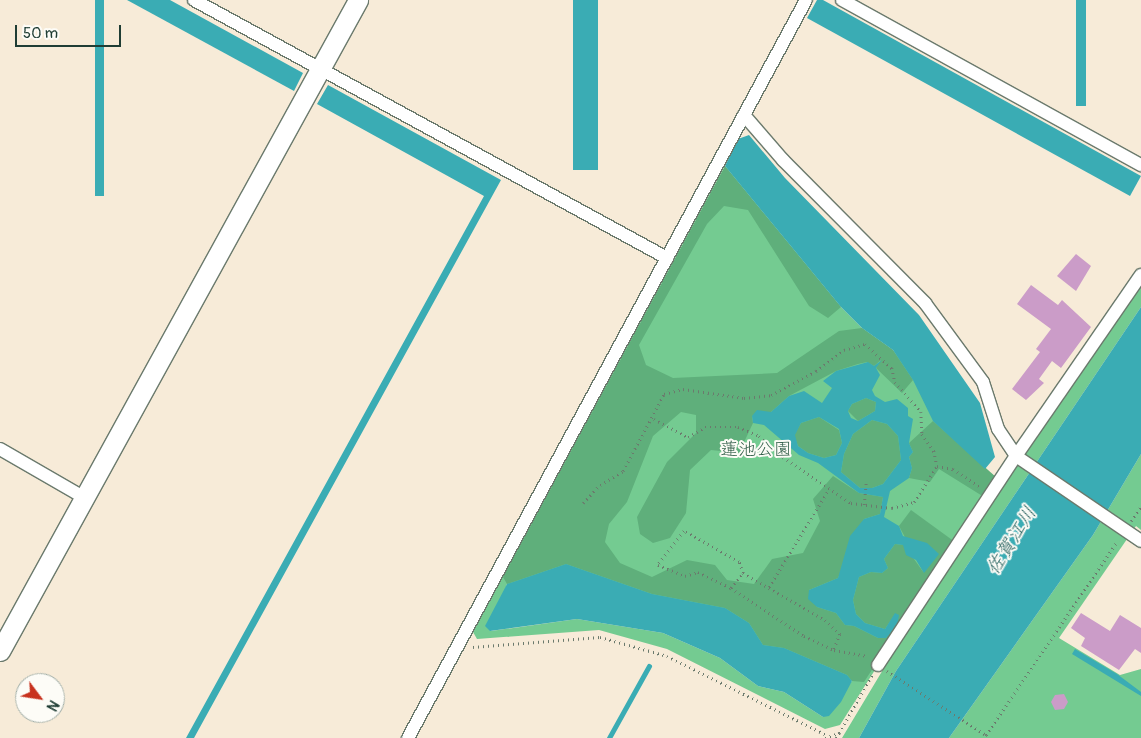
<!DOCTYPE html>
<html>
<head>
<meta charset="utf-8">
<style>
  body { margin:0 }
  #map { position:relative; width:1141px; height:738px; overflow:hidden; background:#f7ebd8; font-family:Pangolin,"Klee One",sans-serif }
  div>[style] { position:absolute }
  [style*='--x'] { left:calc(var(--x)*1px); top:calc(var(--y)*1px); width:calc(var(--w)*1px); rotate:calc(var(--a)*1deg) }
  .green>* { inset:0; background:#74cb91 }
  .forest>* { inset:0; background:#5faf7b }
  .water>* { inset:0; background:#3aacb4; transform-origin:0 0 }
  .stream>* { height:4.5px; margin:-2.25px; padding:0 2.25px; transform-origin:2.25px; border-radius:2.25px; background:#3aacb4 }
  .building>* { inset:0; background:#cb9cc8 }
  .path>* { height:2.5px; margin-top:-1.25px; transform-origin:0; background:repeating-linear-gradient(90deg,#6b7a6d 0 1px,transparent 0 5px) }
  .roads { filter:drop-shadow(1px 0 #6b7a6d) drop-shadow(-1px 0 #6b7a6d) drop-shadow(0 1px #6b7a6d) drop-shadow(0 -1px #6b7a6d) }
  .street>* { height:12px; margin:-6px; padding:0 6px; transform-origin:6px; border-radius:6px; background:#fff }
  .secondary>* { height:19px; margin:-9.5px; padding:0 9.5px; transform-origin:9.5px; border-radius:9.5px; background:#fff }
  span { translate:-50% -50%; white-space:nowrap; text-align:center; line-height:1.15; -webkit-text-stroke:4px #fdfcf7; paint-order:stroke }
  .park-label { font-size:18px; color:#34604b }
  .water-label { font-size:19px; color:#286461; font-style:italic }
  .north { position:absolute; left:15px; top:673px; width:50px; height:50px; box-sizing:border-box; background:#fdfcf7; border:1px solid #a4b0a9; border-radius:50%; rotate:121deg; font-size:14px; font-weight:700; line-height:20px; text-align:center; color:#1f3d34 }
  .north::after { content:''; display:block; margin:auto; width:18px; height:22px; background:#c8321e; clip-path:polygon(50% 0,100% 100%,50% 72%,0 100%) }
  .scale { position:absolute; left:15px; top:25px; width:106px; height:22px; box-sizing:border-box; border:2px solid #1f3d34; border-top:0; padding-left:6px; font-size:15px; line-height:18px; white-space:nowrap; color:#1f3d34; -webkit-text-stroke:4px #fdfcf7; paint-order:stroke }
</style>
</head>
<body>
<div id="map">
  <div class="green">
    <i style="clip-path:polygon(evenodd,725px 166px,841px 307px,862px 328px,893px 350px,985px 469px,997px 478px,840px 725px,825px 729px,667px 649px,599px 630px,477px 639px,473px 632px,725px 166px,507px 584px,852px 681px,823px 717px,784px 692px,758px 686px,720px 658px,663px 633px,577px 619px,491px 631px,507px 584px)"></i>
    <i style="clip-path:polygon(1141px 284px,1141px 307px,896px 671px,859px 738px,842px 738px,914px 618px)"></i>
    <i style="clip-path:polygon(1141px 454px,1141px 530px,1136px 526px,1059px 638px,1120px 675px,1141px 669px,1141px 738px,949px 738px,1093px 535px)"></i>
  </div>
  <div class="forest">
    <i style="clip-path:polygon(725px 166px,841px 307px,828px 318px,809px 306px,748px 210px,724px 206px,707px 224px,639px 345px,646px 365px,673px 378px,777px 373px,839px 331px,862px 328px,893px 350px,913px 380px,902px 393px,876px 368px,881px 360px,874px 366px,867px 362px,858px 364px,836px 371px,789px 396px,771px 412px,752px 416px,753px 423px,739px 453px,711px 450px,690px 470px,686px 513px,670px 538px,653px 543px,640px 534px,637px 517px,667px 462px,696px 433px,696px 415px,681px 412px,653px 436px,627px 502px,609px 524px,605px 542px,620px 563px,652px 577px,687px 560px,715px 565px,727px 580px,754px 584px,772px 559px,803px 553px,820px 521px,813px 499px,833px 476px,859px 493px,883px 497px,880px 514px,864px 519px,838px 578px,809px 590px,817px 607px,836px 613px,845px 625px,854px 626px,878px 638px,886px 638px,895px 614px,885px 629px,865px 623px,856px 614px,853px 600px,859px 577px,871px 572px,882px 573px,888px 568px,884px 559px,895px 544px,904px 545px,924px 573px,899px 526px,911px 510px,955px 542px,864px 682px,852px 681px,847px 675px,784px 648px,763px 645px,749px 623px,725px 608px,652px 594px,566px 564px,507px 584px,503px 577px)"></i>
    <i style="clip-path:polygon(866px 398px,876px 402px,875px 411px,858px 421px,848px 411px,852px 404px)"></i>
    <i style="clip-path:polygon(819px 417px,839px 430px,842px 443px,836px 455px,824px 458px,808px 453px,798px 446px,794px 435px,801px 423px)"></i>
    <i style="clip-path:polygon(872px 420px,887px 424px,898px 436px,901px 460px,883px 484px,872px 488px,860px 488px,841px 472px,844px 454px,853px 434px)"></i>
    <i style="clip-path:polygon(933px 421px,997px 478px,984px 497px,939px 469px,930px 482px,909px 478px,912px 468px,909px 457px,913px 452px,909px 443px)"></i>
  </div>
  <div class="water">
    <i style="left:95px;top:0;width:9px;height:196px"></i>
    <i style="clip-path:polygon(127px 0,170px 0,303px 73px,294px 91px)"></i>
    <i style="left:573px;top:0;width:25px;height:170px"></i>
    <i style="clip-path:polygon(817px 0,823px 0,1141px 176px,1130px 196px,807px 18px)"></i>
    <i style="left:1076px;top:0;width:10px;height:106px"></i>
    <i style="clip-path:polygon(328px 85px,501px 180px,194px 738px,186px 738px,484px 196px,317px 104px)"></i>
    <i style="clip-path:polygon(749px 135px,785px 178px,919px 315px,980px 403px,995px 457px,985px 469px,933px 421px,913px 380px,893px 350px,862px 328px,841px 307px,725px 166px,738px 139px)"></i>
    <i style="clip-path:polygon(1141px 307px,1141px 454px,1093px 535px,949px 738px,859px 738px,896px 671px)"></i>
    <i style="clip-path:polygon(evenodd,882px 360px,876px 368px,880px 375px,872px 390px,875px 396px,885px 402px,897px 399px,908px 408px,908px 416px,913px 419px,909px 443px,913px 452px,909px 457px,912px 468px,909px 478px,890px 491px,884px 517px,899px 526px,903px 536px,927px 543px,939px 554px,924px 573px,916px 560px,906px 555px,903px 545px,895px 544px,884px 559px,888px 568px,882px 573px,871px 572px,859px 577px,853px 600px,856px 614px,865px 623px,885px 629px,895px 613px,899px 615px,897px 626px,886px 638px,878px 638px,854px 626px,845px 625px,836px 613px,817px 607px,808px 599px,809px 590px,838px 578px,850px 536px,864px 519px,880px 514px,883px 497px,859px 493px,818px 463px,799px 455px,764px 425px,753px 423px,752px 416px,757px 410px,771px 412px,789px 396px,804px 391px,822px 403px,832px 388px,823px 381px,836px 371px,868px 362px,874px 366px,882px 360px,866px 398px,876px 402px,875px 411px,858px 421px,851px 418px,848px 411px,852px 404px,866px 398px,882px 360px,819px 417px,839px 429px,842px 443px,836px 455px,824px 458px,808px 453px,798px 446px,795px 435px,801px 423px,819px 417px,882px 360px,872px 420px,887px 424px,898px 436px,901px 460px,883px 484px,872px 488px,860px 488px,841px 472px,844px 454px,853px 434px,872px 420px)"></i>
    <i style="clip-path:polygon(566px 564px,652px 594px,725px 608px,749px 623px,763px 645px,784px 648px,847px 675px,852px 681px,841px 702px,829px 716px,823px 717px,784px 692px,758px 686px,720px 658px,663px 633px,577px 619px,490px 631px,485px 626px,507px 584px)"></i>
    <i style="clip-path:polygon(1075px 649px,1117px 674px,1141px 692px,1141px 696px,1072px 654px)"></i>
  </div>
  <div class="stream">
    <i style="--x:609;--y:738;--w:82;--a:-60.9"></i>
  </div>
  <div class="building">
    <i style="clip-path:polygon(1076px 254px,1091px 266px,1076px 291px,1057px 276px)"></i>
    <i style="clip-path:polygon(1031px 285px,1058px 305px,1062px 300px,1091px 327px,1061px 368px,1052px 361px,1039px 379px,1044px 383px,1026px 400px,1012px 389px,1040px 352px,1036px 349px,1051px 329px,1017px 304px)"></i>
    <i style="clip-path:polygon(1081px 613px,1110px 631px,1120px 615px,1141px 628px,1141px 653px,1135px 649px,1119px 670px,1081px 646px,1085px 638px,1071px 628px)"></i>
    <i style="clip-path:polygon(1064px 694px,1068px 702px,1064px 709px,1055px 710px,1051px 702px,1055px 695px)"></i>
  </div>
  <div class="path">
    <i style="--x:654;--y:419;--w:38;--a:28"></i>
    <i style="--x:688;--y:437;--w:20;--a:-30"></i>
    <i style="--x:705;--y:427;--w:33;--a:0"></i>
    <i style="--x:738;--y:427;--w:23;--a:23"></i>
    <i style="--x:759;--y:436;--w:32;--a:41"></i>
    <i style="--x:783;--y:457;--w:82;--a:34.1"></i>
    <i style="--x:851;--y:503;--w:41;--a:7"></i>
    <i style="--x:892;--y:508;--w:23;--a:-15"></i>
    <i style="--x:914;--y:502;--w:43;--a:-57.4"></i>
    <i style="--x:937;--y:466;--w:16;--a:11"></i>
    <i style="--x:953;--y:469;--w:33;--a:33"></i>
    <i style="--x:583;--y:503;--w:25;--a:-47"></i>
    <i style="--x:600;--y:485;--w:27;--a:-31"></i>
    <i style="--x:623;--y:471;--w:87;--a:-62"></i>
    <i style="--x:664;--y:394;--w:20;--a:-15"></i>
    <i style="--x:683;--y:389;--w:62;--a:8.4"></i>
    <i style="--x:744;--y:398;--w:27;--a:-6"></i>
    <i style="--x:771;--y:395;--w:51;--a:-28.1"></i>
    <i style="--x:816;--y:371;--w:35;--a:-37"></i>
    <i style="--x:844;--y:350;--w:22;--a:-16"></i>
    <i style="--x:865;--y:344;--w:36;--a:42"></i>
    <i style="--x:892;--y:368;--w:14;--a:78"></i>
    <i style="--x:895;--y:382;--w:40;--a:49"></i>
    <i style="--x:921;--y:412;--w:22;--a:87"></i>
    <i style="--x:922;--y:434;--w:21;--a:55"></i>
    <i style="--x:934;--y:451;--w:15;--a:79"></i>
    <i style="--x:864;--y:505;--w:23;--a:-85"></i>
    <i style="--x:1131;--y:521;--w:18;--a:-56"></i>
    <i style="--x:743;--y:573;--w:12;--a:-110"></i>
    <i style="--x:739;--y:562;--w:63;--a:-150.6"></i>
    <i style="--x:684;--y:531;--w:43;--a:127.4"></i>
    <i style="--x:658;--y:565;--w:29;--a:22"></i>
    <i style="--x:685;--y:576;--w:14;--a:-17"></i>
    <i style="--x:698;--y:572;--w:37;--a:26"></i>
    <i style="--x:731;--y:588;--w:87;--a:33.3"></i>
    <i style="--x:804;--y:636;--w:33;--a:25"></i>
    <i style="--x:834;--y:650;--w:34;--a:10"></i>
    <i style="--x:769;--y:587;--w:115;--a:-58.5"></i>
    <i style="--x:731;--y:588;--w:19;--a:-51"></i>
    <i style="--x:743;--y:573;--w:95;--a:29.8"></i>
    <i style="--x:825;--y:620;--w:21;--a:43"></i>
    <i style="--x:840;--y:634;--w:17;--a:111"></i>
    <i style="--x:473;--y:647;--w:127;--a:-4.5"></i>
    <i style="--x:600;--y:637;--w:70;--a:15.8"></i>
    <i style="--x:667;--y:656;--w:178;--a:26.3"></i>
    <i style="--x:887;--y:671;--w:118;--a:32.9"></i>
    <i style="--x:986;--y:735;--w:4;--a:124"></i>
    <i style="--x:986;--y:735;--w:235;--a:-55.9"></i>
    <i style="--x:825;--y:738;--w:15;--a:-20"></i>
    <i style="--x:839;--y:733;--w:67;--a:-60.4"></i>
    <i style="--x:836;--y:738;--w:6;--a:-59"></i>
  </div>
  <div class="roads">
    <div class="street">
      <i style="--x:194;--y:0;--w:539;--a:28.61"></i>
      <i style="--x:842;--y:0;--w:342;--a:28.9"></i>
      <i style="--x:744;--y:115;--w:60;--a:49.1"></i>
      <i style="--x:783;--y:160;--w:202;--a:45.2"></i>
      <i style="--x:925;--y:303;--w:98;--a:53.7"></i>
      <i style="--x:983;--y:382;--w:49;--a:72.3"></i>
      <i style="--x:998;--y:429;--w:32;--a:56"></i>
      <i style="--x:1016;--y:456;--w:151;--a:34.2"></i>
      <i style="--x:0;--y:449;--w:98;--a:30"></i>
      <i style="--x:878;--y:665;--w:250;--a:-56.6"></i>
      <i style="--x:1016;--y:456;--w:220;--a:-55.4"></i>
      <i style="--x:408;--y:738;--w:838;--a:-61.66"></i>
    </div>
    <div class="secondary">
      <i style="--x:0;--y:651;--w:743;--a:-61.19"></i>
    </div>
  </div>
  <div class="park-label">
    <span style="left:756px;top:450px">蓮池公園</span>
  </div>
  <div class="water-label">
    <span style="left:1012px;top:541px;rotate:-58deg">佐賀江川</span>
  </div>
  <div class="north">N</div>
  <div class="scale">50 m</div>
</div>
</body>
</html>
